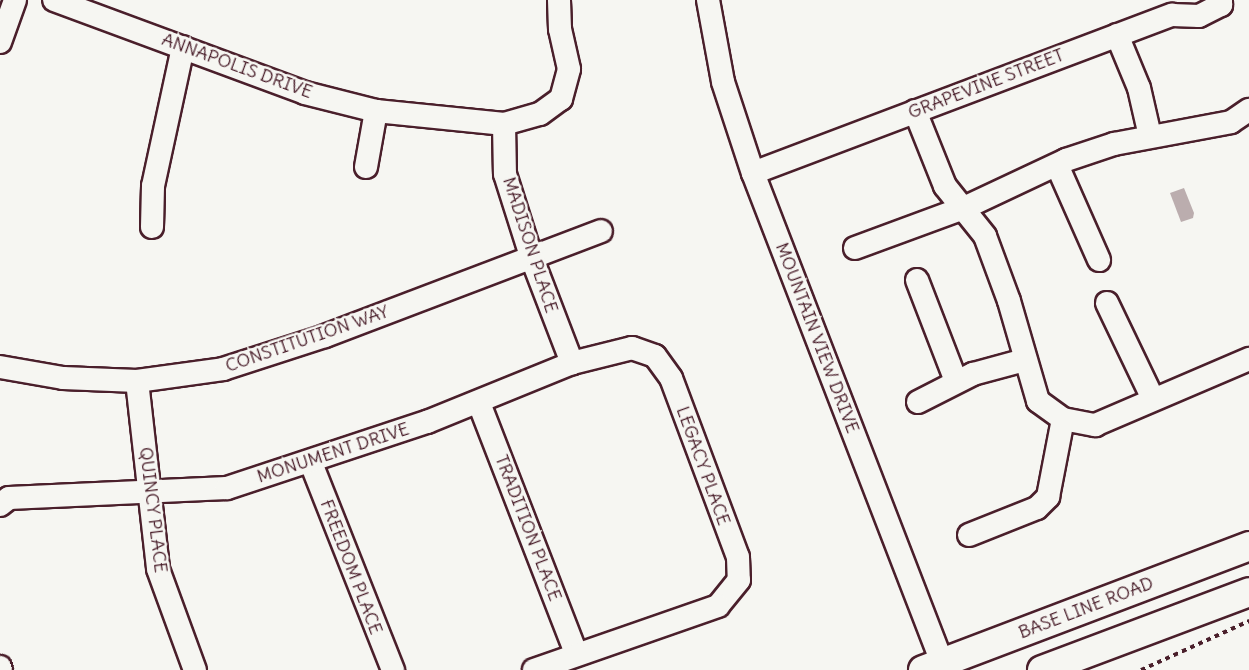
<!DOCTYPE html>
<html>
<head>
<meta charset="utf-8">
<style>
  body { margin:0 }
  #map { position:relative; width:1249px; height:670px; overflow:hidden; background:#f6f6f2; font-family:Delius,sans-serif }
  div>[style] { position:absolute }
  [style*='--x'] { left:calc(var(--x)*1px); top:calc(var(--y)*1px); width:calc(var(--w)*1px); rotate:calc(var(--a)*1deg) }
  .water>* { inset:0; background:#bbadae }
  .path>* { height:4px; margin-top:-2px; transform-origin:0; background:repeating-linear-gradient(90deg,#4a1f2b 0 4.5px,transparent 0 9px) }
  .roads { filter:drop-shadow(2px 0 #4a1f2b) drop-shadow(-2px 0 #4a1f2b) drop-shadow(0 2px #4a1f2b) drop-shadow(0 -2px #4a1f2b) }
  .minor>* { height:22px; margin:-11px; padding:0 11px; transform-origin:11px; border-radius:11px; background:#f6f6f2 }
  .major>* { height:28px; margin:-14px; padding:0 14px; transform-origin:14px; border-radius:14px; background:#f6f6f2 }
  span { translate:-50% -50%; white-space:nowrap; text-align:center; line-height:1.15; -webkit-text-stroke:5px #f6f6f2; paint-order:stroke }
  .street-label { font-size:18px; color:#4a1f2b }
</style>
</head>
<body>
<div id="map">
  <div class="water">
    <i style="clip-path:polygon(1184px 188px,1194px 213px,1193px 218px,1181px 222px,1170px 193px)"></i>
  </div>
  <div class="path">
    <i style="--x:1141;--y:670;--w:119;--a:-24.4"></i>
  </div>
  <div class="roads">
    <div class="minor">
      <i style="--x:54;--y:0;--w:268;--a:20.3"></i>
      <i style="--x:305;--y:93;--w:73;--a:14.2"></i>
      <i style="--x:376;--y:111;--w:129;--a:5.8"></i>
      <i style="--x:504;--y:124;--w:37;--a:-16"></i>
      <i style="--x:540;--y:114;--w:26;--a:-36"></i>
      <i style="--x:561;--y:99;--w:31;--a:-75"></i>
      <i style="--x:569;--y:69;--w:41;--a:-102.7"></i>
      <i style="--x:560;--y:29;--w:29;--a:-92"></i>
      <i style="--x:708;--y:0;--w:83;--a:79.6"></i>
      <i style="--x:723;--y:82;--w:96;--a:71.8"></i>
      <i style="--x:753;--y:173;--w:533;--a:68.88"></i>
      <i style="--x:1117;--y:35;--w:57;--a:67.5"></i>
      <i style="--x:1139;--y:88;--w:49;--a:77.1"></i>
      <i style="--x:0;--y:42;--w:45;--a:-70.3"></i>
      <i style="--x:915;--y:111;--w:81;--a:68.2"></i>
      <i style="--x:945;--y:186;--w:64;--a:51.3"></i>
      <i style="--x:985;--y:236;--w:69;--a:69.7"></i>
      <i style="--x:1009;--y:301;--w:104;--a:73.8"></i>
      <i style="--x:1038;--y:401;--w:31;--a:36"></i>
      <i style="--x:1063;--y:419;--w:33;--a:11"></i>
      <i style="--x:1095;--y:425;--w:168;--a:-23.2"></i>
      <i style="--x:504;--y:124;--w:50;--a:88.9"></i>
      <i style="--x:505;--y:174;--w:86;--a:72.4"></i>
      <i style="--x:531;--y:256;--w:115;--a:69"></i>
      <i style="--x:1057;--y:165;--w:104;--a:66.1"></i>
      <i style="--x:366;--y:167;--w:57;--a:-79.9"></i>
      <i style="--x:753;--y:173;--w:448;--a:-20.7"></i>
      <i style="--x:1172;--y:15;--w:27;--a:2"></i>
      <i style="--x:1199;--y:16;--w:25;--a:-27"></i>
      <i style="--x:1221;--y:5;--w:5;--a:-90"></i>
      <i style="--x:152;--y:227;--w:41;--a:-88.6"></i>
      <i style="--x:153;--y:186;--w:142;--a:-77.8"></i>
      <i style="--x:855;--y:248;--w:116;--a:-20.2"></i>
      <i style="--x:964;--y:208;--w:113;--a:-25.2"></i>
      <i style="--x:1066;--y:160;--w:51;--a:-18.4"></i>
      <i style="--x:1114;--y:144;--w:119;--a:-10.6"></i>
      <i style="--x:1231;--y:122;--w:22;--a:-34"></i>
      <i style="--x:917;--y:280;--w:108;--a:68.9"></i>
      <i style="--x:1107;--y:303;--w:106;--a:64.4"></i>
      <i style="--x:0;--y:367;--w:64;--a:9.9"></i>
      <i style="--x:63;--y:378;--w:74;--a:2.3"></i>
      <i style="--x:137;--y:381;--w:87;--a:-7.9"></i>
      <i style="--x:223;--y:369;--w:107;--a:-17.9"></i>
      <i style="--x:325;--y:336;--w:295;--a:-20.8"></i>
      <i style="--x:137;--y:381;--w:189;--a:83.6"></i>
      <i style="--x:158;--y:569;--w:108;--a:69.9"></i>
      <i style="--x:918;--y:402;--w:62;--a:-27"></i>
      <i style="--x:973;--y:374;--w:54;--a:-15.1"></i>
      <i style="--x:479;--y:403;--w:268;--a:68.8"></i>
      <i style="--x:311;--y:463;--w:223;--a:68.4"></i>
      <i style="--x:0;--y:505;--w:11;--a:-38"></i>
      <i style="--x:9;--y:498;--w:218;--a:-2.6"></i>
      <i style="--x:227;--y:488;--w:211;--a:-18.3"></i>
      <i style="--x:427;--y:422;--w:157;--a:-22.1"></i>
      <i style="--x:572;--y:363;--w:62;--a:-14"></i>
      <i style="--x:632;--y:348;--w:24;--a:19"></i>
      <i style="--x:655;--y:356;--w:27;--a:54"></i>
      <i style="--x:671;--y:378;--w:191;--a:69.5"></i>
      <i style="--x:738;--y:557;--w:23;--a:88"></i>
      <i style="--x:739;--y:580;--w:33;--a:129"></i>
      <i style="--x:718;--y:606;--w:195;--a:160.8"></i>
      <i style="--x:969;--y:535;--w:73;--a:-21.7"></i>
      <i style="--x:1037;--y:508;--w:16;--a:-45"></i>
      <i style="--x:1048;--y:497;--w:79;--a:-79.1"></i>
      <i style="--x:0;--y:667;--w:3;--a:72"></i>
    </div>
    <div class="major">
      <i style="--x:923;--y:670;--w:349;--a:-20.8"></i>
      <i style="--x:1042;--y:670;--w:221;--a:-20.6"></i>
    </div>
  </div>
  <div class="street-label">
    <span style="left:237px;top:66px;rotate:20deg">ANNAPOLIS DRIVE</span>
    <span style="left:986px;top:84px;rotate:-21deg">GRAPEVINE STREET</span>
    <span style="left:530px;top:245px;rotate:72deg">MADISON PLACE</span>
    <span style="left:817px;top:338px;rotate:69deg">MOUNTAIN VIEW DRIVE</span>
    <span style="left:307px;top:339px;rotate:-19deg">CONSTITUTION WAY</span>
    <span style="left:333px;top:453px;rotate:-18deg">MONUMENT DRIVE</span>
    <span style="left:703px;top:466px;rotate:70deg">LEGACY PLACE</span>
    <span style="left:153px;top:510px;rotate:83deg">QUINCY PLACE</span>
    <span style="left:528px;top:528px;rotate:69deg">TRADITION PLACE</span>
    <span style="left:351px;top:567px;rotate:69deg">FREEDOM PLACE</span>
    <span style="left:1086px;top:608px;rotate:-21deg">BASE LINE ROAD</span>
  </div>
</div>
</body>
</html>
